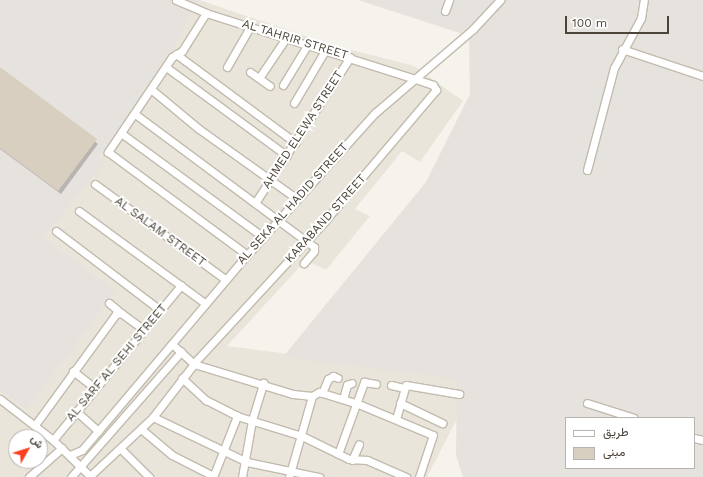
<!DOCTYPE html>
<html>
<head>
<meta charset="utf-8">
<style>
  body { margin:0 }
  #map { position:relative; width:703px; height:477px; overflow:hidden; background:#f6f3ec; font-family:"Work Sans",Vazirmatn,sans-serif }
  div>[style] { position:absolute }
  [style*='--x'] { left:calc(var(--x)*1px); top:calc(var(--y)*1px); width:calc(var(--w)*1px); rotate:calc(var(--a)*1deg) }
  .residential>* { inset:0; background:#eae5da }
  .industrial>* { inset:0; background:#e6e2dd }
  .shadow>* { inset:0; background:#0003 }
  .building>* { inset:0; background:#d8cfc1 }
  .roads { filter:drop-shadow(1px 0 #c2bbae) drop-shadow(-1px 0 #c2bbae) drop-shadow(0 1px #c2bbae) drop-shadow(0 -1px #c2bbae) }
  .minor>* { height:7px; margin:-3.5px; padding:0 3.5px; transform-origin:3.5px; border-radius:3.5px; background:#fff }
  span { translate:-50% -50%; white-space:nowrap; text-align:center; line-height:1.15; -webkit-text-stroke:4px #fff; paint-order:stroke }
  .street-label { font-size:12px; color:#4b4439 }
  .legend { position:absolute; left:565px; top:417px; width:130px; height:52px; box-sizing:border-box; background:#fff; border:1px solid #b7b4b0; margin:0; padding:5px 7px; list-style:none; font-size:12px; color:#4b4439 }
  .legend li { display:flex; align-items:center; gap:8px; height:20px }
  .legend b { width:20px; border:1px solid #b7b4b0 }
  .north { position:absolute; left:8px; top:429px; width:40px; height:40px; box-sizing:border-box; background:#fff; border:1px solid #b7b4b0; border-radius:50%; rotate:51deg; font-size:11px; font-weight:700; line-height:16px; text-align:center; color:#4b4439 }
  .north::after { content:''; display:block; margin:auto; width:14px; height:18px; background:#fc3f1d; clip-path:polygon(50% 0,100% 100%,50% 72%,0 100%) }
  .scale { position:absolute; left:565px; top:16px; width:104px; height:18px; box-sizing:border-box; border:2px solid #4b4439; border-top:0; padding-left:5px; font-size:12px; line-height:14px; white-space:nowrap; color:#4b4439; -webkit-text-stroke:3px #fff; paint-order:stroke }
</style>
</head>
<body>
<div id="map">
  <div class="residential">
    <i style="clip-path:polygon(evenodd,199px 0,329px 44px,414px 66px,463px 101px,420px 162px,402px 151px,355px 209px,370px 216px,326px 270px,306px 260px,227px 346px,459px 376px,459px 415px,427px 477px,0 477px,0 391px,27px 411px,114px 291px,44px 238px,105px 161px,99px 157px,152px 90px,199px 0,16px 437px,40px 437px,40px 461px,16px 461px,16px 437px)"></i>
  </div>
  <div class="industrial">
    <i style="clip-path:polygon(0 0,199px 0,152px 90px,99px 157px,106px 161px,44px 238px,115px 291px,27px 411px,0 391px)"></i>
    <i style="clip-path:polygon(evenodd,358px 0,703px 0,703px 477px,463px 477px,456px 455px,457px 379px,283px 357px,426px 182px,470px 94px,469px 36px,358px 0,566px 418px,694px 418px,694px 468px,566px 468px,566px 418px)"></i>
  </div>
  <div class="shadow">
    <i style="clip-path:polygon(0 68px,98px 144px,61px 194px,0 149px)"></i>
  </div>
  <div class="building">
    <i style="clip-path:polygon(0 67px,97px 139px,58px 191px,0 148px)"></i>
  </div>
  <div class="roads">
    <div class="minor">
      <i style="--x:176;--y:0;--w:33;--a:23"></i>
      <i style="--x:206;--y:13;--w:219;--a:17.5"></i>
      <i style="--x:415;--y:79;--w:19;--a:18"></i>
      <i style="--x:433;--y:85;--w:6;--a:59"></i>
      <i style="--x:436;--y:90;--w:172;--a:130.3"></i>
      <i style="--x:325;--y:221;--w:193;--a:132.7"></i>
      <i style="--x:445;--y:11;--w:12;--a:-70"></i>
      <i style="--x:206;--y:13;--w:45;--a:122.3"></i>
      <i style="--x:182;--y:51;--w:12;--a:149"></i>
      <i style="--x:172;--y:57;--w:115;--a:124"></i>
      <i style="--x:108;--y:152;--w:173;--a:36.5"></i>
      <i style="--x:622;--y:49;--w:85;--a:18.4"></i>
      <i style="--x:176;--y:54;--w:149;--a:36.6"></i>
      <i style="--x:166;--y:67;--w:150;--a:36.3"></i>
      <i style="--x:227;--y:67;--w:46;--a:-60.1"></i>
      <i style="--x:250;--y:72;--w:24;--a:35"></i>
      <i style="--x:259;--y:78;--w:48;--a:-56"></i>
      <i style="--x:283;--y:85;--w:48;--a:-58.6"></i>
      <i style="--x:152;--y:90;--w:61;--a:39.7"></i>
      <i style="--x:199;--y:129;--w:120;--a:35.5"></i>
      <i style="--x:294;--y:103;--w:63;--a:-59.3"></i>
      <i style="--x:135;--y:114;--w:223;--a:36.6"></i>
      <i style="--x:314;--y:247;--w:4;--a:90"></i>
      <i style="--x:314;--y:251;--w:16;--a:130"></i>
      <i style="--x:121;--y:133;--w:176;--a:36.2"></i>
      <i style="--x:587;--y:170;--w:106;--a:-75.2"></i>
      <i style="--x:614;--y:68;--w:57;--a:-61.6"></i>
      <i style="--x:641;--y:18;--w:18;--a:-81"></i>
      <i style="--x:95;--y:184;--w:162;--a:36.2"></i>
      <i style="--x:255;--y:203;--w:174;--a:-56.9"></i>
      <i style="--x:79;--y:211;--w:157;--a:36.2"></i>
      <i style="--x:56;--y:231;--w:131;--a:37.2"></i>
      <i style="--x:109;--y:303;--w:16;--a:40"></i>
      <i style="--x:194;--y:364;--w:103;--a:16.9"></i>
      <i style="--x:293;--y:394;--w:19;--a:6"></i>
      <i style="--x:312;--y:396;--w:8;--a:-30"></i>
      <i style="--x:319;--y:392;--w:39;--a:17"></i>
      <i style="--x:356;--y:403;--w:83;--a:22.6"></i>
      <i style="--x:433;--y:435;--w:44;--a:108.4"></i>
      <i style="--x:73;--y:371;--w:28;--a:38"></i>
      <i style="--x:182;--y:378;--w:33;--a:43"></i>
      <i style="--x:206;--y:400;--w:35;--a:27"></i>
      <i style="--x:237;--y:416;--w:68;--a:17.1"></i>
      <i style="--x:302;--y:436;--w:52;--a:26.1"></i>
      <i style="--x:349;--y:459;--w:18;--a:3"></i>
      <i style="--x:367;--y:460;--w:43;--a:23.6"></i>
      <i style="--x:391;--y:385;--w:13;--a:13"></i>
      <i style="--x:322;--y:393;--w:15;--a:-67"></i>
      <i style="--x:328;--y:379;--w:6;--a:-31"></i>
      <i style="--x:333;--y:376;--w:5;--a:22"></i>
      <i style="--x:0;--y:399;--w:67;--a:37.7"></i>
      <i style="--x:53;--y:440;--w:53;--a:44.2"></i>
      <i style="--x:343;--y:399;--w:15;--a:-74"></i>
      <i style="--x:347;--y:385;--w:5;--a:-22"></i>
      <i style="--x:400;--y:403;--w:47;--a:25.5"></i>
      <i style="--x:587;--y:403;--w:49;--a:17.7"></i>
      <i style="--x:76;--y:411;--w:30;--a:42"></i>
      <i style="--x:153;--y:417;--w:104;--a:25.6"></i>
      <i style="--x:247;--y:462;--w:74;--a:11.8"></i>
      <i style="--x:396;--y:419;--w:35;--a:-74"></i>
      <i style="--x:406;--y:385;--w:54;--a:9.6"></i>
      <i style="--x:35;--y:425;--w:137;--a:-53.9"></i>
      <i style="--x:116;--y:314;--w:5;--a:-11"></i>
      <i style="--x:121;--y:313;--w:29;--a:36"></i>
      <i style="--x:141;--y:429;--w:40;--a:40"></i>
      <i style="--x:172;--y:455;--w:46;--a:27.1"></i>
      <i style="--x:694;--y:438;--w:9;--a:13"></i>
      <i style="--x:53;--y:440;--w:201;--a:-50.4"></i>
      <i style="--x:121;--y:449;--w:40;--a:45"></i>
      <i style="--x:338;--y:454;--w:77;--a:-70.1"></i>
      <i style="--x:364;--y:382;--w:12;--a:9"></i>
      <i style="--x:70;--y:455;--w:13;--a:-23"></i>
      <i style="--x:82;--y:450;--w:255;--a:-49.8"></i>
      <i style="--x:247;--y:255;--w:191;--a:-48"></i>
      <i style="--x:375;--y:113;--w:129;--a:-40.6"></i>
      <i style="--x:473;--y:29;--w:40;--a:-47"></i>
      <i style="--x:352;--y:460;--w:17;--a:-66"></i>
      <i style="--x:90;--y:476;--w:86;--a:-43.1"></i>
      <i style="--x:153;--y:417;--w:67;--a:-52.3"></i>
      <i style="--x:194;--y:364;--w:30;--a:-138"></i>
      <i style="--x:29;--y:477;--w:44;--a:-41.3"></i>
      <i style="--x:71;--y:477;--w:167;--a:-48.7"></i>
      <i style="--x:213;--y:477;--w:66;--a:-68.5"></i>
      <i style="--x:242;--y:477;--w:58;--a:-80"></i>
      <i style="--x:252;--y:420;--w:39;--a:-73"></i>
      <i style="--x:289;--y:477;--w:84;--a:-74.1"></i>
    </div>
  </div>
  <div class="street-label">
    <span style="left:295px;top:40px;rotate:17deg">AL TAHRIR STREET</span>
    <span style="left:303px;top:130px;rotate:-57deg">AHMED ELEWA STREET</span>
    <span style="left:293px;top:204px;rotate:-48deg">AL SEKA AL HADID STREET</span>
    <span style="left:326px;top:219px;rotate:-48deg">KARABAND STREET</span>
    <span style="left:160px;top:232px;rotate:36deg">AL SALAM STREET</span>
    <span style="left:117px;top:363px;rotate:-50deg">AL SARF AL SEHI STREET</span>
  </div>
  <ul class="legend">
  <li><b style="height:5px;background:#fff"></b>طريق</li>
  <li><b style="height:11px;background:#d8cfc1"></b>مبنى</li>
  </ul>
  <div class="north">ش</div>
  <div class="scale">100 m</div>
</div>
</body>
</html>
